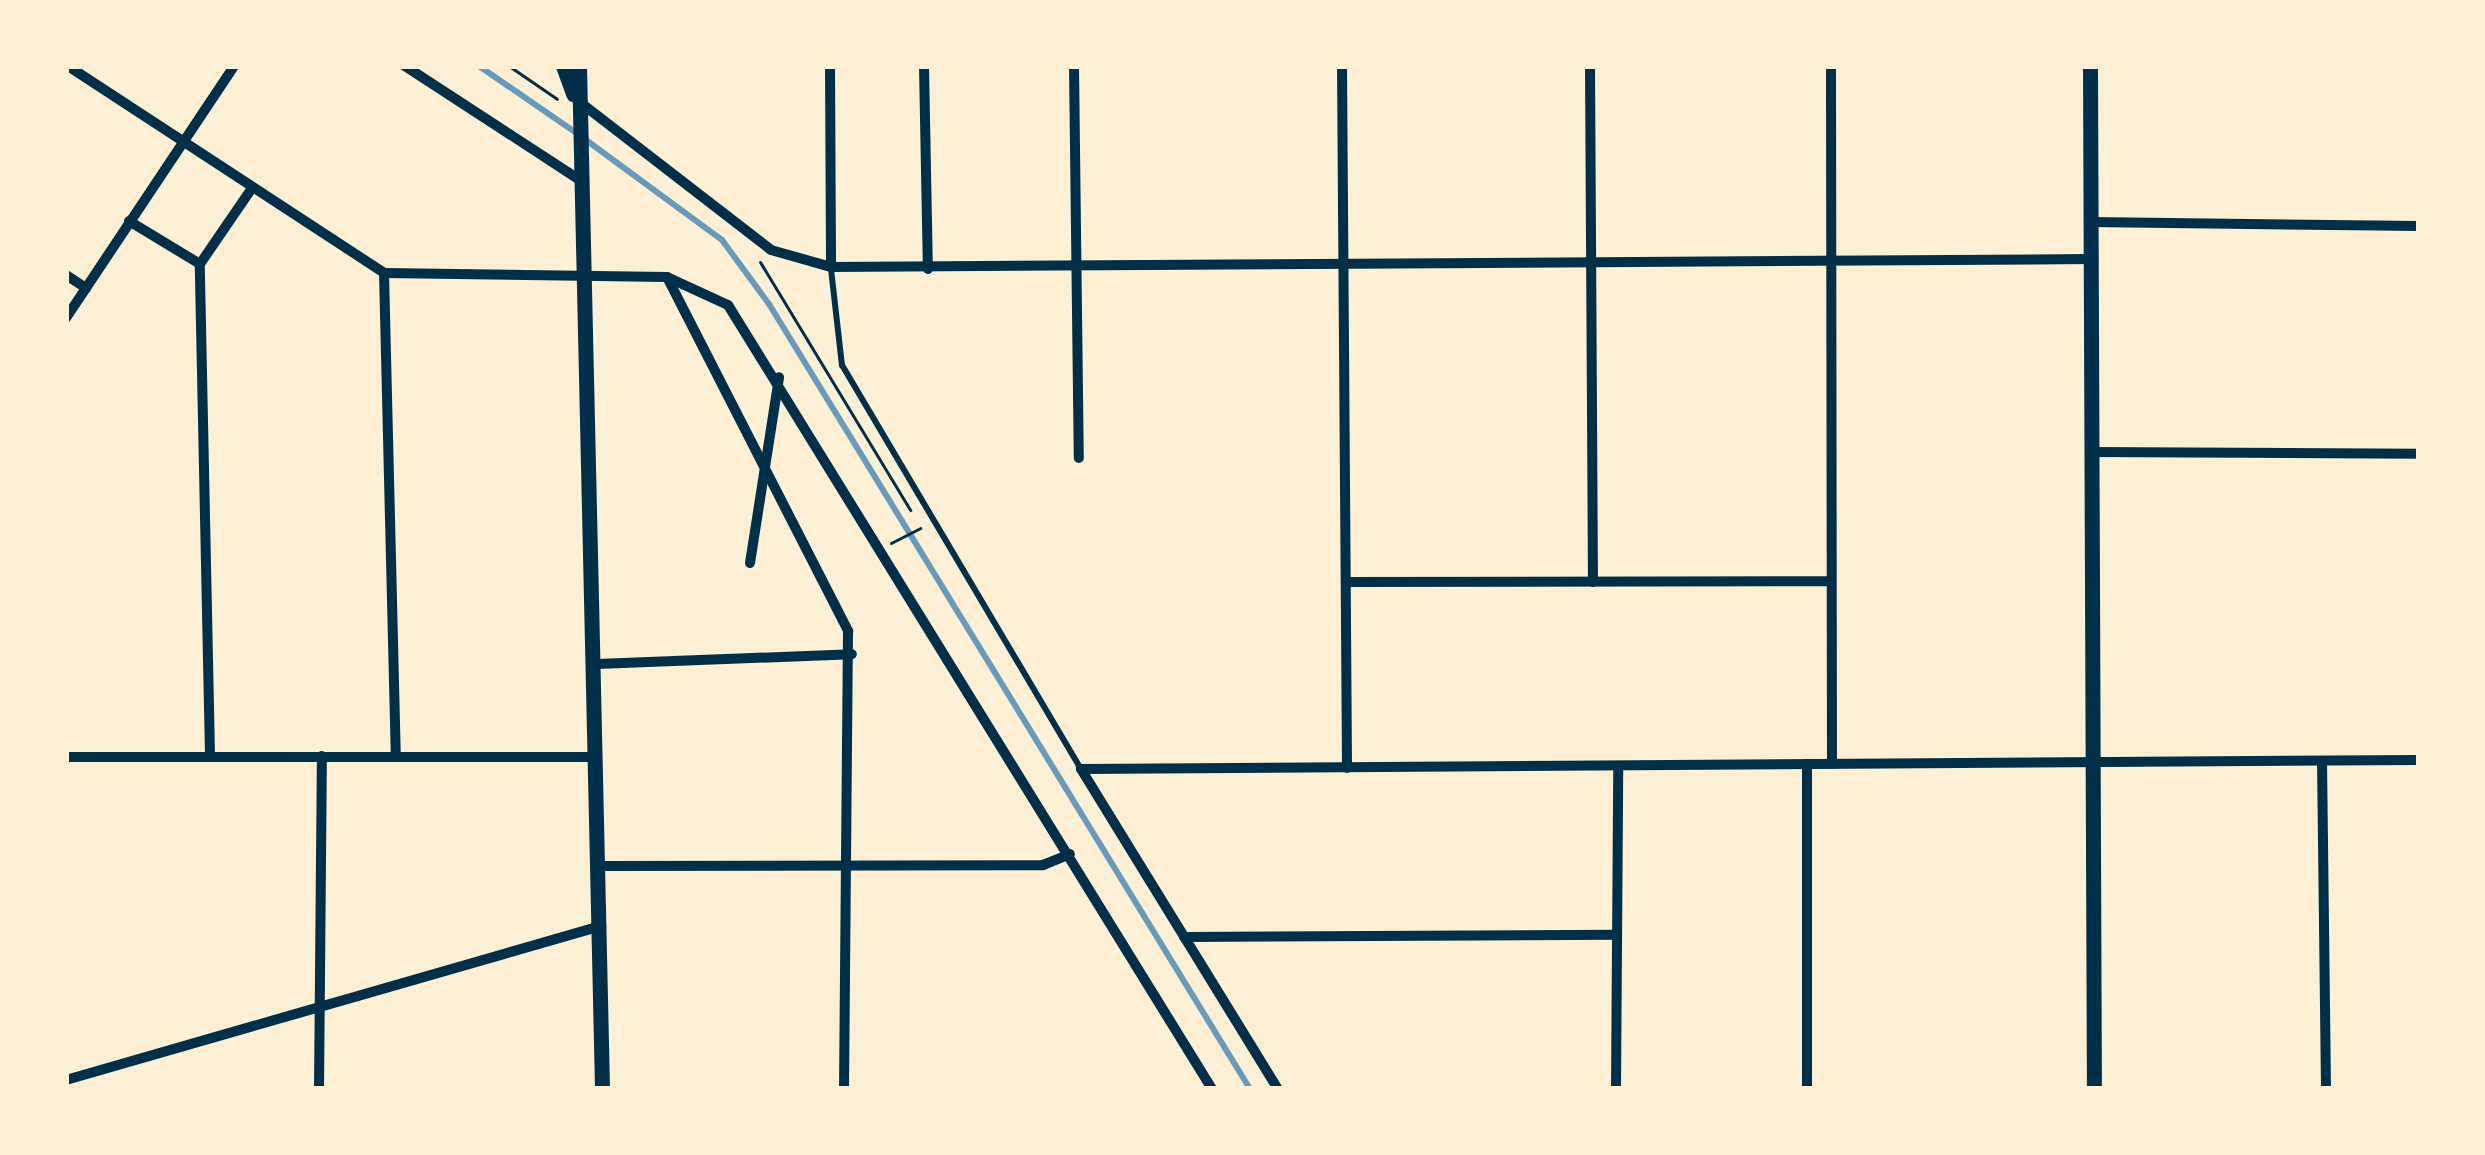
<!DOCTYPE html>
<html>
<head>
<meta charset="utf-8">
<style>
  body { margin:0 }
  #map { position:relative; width:2485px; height:1155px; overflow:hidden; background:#fdf0d5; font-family:"Noto Sans",sans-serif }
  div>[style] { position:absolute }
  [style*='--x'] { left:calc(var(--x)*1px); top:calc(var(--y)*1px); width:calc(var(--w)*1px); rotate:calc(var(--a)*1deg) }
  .stream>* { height:6px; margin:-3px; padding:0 3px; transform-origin:3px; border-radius:3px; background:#669bbc }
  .path>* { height:3px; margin:-1.5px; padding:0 1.5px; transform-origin:1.5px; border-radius:1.5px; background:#003049 }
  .service>* { height:6px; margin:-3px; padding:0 3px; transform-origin:3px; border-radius:3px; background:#003049 }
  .minor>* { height:10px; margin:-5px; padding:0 5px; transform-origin:5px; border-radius:5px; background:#003049 }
  .secondary>* { height:15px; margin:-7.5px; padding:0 7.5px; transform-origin:7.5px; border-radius:7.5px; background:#003049 }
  span { translate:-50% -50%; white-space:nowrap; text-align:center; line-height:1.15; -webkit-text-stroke:9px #fdf0d5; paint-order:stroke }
  .frame { position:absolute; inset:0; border:69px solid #fdf0d5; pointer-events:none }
</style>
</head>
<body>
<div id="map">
  <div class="stream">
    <i style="--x:479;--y:66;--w:116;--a:34.5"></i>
    <i style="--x:586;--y:140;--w:169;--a:36.3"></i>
    <i style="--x:722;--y:240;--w:79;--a:53.7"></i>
    <i style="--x:769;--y:304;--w:921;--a:58.5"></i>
  </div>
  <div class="path">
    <i style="--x:509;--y:66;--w:58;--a:34.5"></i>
    <i style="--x:760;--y:262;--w:290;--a:58.8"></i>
    <i style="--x:891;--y:543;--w:33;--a:-27"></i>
  </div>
  <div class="service">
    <i style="--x:831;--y:269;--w:97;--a:83.5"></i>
    <i style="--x:842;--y:365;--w:469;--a:59.4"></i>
  </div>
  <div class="minor">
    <i style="--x:68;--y:66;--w:378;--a:33.2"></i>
    <i style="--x:384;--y:273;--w:283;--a:0.8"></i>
    <i style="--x:667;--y:277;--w:67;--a:24.7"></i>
    <i style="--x:728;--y:305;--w:921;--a:58.31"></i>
    <i style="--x:405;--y:66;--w:205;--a:33.1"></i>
    <i style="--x:830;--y:66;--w:201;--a:89.7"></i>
    <i style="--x:924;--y:66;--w:203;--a:88.9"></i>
    <i style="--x:1074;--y:66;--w:392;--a:89.3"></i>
    <i style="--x:1342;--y:66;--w:702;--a:89.59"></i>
    <i style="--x:1590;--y:66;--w:516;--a:89.67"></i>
    <i style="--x:1831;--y:66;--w:698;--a:89.92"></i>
    <i style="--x:581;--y:103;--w:240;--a:37.7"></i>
    <i style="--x:771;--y:250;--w:62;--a:15.8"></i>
    <i style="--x:831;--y:267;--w:1260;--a:-0.36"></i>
    <i style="--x:129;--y:221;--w:83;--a:31.2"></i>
    <i style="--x:2090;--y:222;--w:329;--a:0.7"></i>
    <i style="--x:384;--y:273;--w:483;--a:88.6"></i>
    <i style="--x:66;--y:275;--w:24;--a:33"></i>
    <i style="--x:667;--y:277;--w:398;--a:62.9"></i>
    <i style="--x:848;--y:631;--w:458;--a:90.5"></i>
    <i style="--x:66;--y:318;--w:303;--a:-56.3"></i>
    <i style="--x:2091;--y:452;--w:328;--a:0.3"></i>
    <i style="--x:750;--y:563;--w:188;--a:-81.1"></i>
    <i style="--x:1346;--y:582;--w:485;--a:-0.1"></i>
    <i style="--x:597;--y:664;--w:255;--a:-2.2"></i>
    <i style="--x:210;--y:755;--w:491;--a:-91.2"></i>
    <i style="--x:200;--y:264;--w:92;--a:-55.6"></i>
    <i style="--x:66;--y:757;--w:531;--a:0"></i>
    <i style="--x:2322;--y:761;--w:328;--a:89.3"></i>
    <i style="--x:1081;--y:769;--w:1338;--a:-0.39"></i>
    <i style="--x:1081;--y:769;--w:376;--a:58.4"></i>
    <i style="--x:602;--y:866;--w:441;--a:-0.1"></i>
    <i style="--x:1043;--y:865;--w:29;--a:-22"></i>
    <i style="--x:1184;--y:937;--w:433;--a:-0.3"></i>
    <i style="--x:66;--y:1080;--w:557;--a:-16.06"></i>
    <i style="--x:319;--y:1089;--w:333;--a:-89.5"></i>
    <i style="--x:1616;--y:1089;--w:323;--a:-89.6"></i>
    <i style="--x:1807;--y:1089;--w:325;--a:-90"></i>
  </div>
  <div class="secondary">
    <i style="--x:563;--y:66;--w:30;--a:70"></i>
    <i style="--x:579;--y:66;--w:1023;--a:88.71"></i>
    <i style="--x:2090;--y:66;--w:1023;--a:89.78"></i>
  </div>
  <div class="frame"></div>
</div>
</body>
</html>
